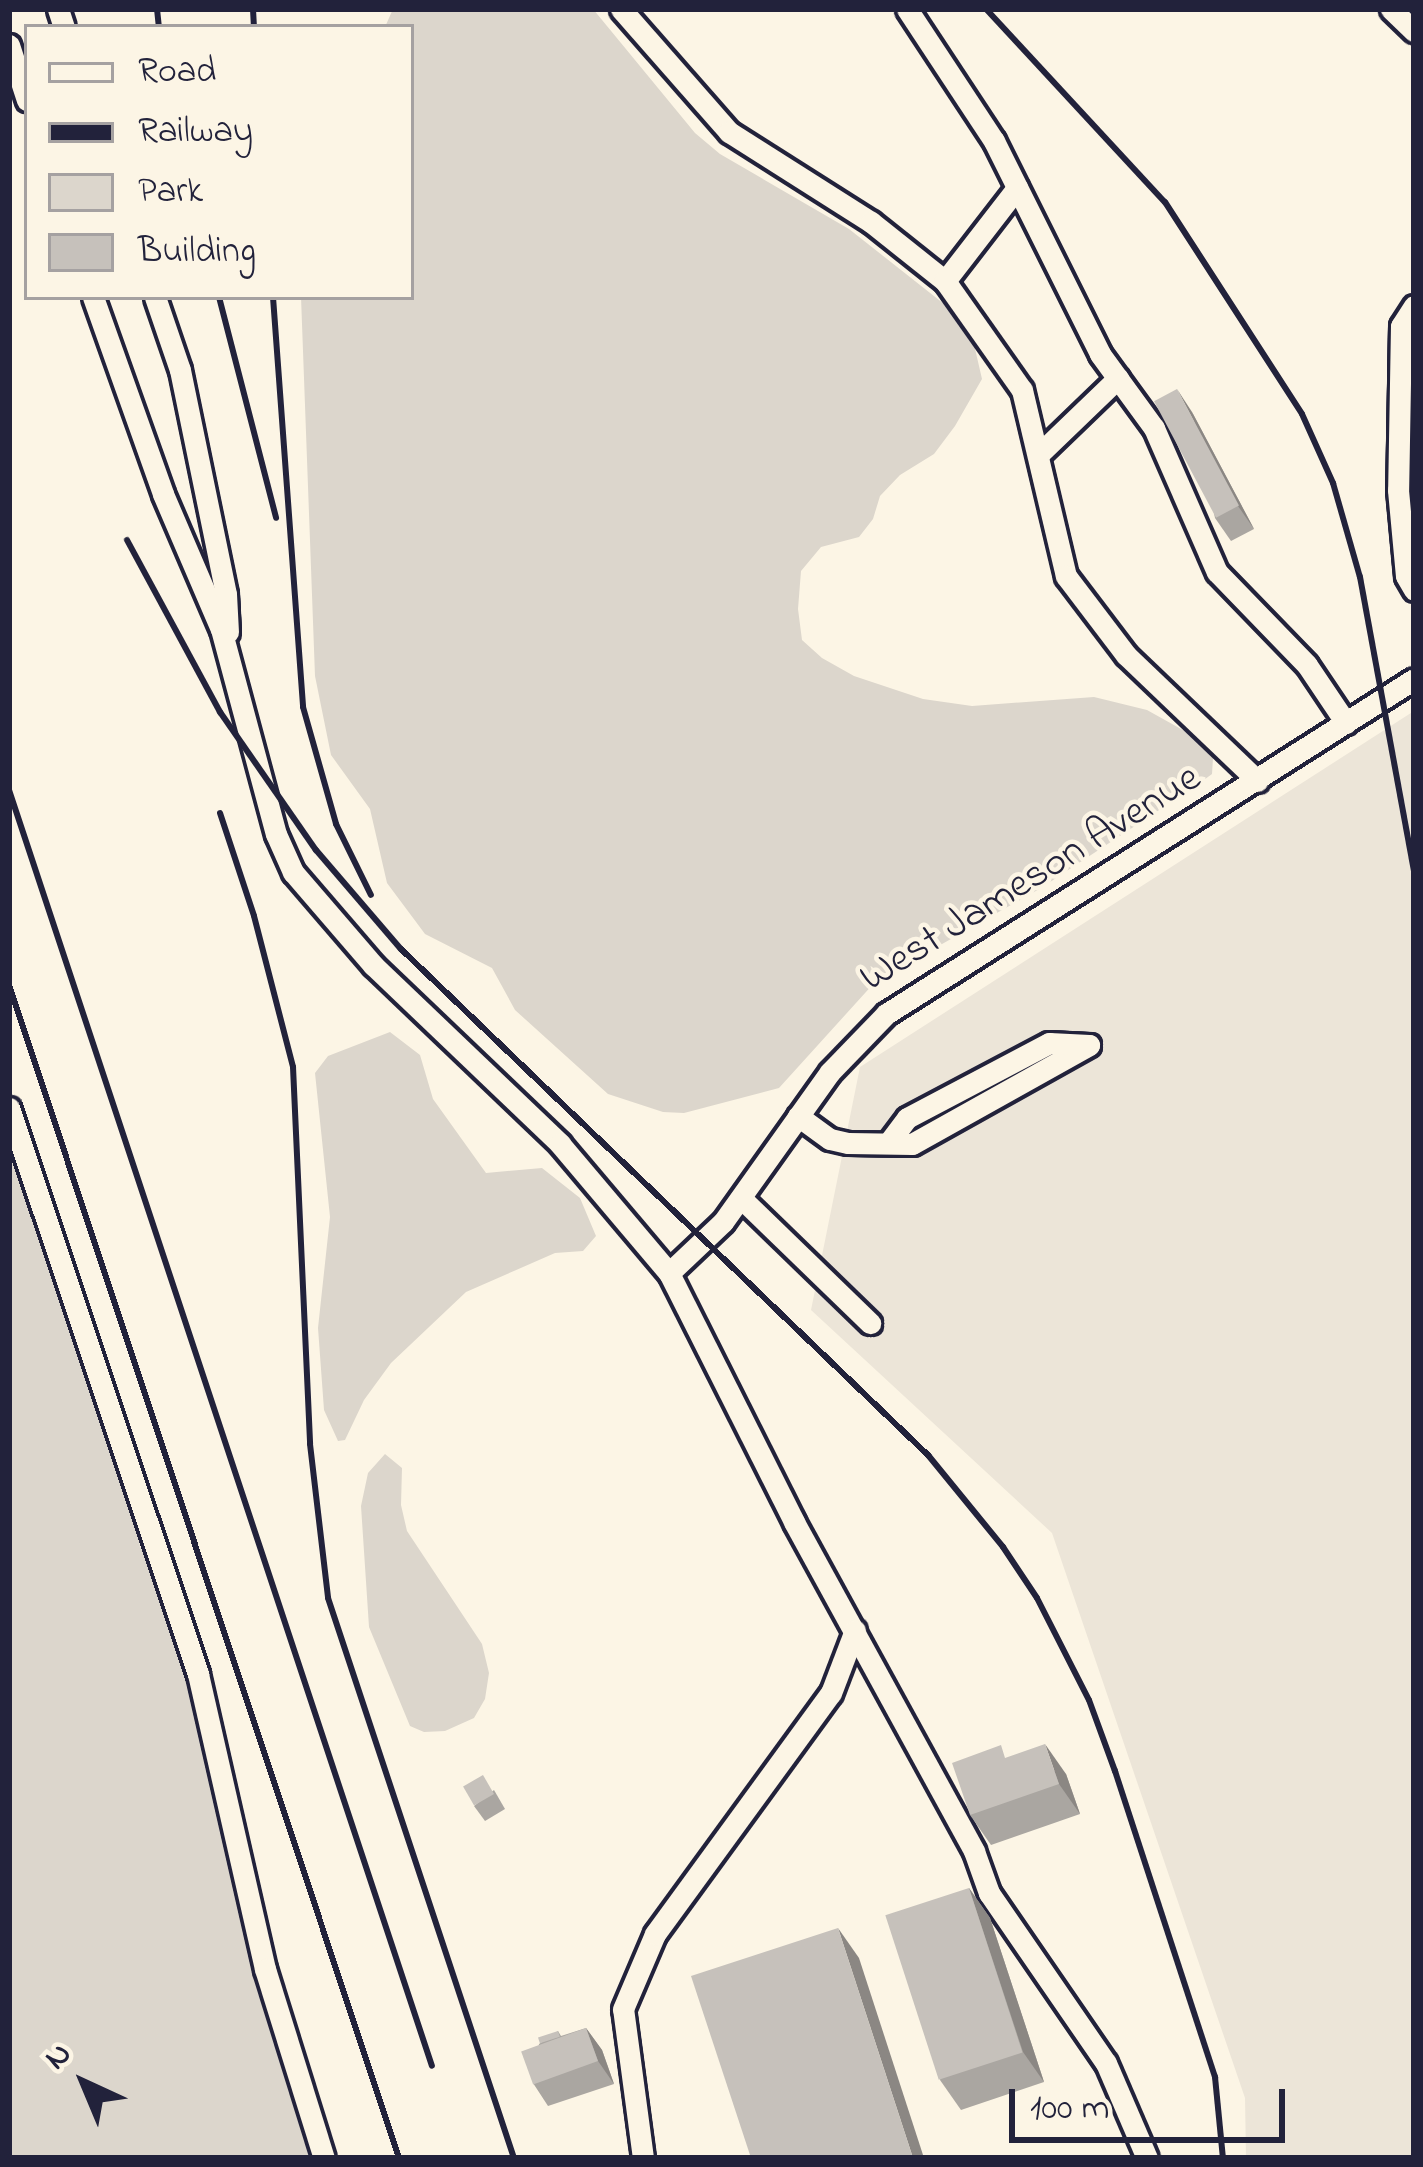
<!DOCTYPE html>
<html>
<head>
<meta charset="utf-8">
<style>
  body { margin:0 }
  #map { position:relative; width:1423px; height:2167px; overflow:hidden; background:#fcf5e5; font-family:"Indie Flower",sans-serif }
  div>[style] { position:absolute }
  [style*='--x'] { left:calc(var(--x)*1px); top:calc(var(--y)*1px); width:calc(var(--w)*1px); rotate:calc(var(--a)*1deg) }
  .built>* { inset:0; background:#ece5d8 }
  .green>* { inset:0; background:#dcd6cc }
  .roads { filter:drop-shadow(3px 0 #22223b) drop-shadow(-3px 0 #22223b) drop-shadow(0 3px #22223b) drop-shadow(0 -3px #22223b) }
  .minor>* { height:21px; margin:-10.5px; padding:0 10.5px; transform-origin:10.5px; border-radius:10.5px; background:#fcf5e5 }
  .rail>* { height:6px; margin:-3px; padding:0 3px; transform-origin:3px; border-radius:3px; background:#22223b }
  .wall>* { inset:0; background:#aaa6a1 }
  .shaded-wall>* { inset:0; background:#8b8783 }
  .building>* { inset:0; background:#c6c1bb; transform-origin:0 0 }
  span { translate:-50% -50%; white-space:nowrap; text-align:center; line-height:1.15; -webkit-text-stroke:9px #fcf5e5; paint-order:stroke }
  .street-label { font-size:42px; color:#22223b }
  .frame { position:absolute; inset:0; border:12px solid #22223b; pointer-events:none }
  .legend { position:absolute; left:24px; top:24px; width:390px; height:276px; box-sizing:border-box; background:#fcf5e5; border:3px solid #a5a1a1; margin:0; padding:15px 21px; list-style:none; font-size:36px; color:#22223b }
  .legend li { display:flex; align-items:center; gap:24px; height:60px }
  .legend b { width:60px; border:3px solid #a5a1a1 }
  .north { position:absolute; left:24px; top:2023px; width:120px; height:120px; -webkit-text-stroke:9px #fcf5e5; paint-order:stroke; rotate:316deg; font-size:33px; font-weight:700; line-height:48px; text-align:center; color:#22223b }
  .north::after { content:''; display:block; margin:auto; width:42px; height:54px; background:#22223b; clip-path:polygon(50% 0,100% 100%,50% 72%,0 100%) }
  .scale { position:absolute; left:1009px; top:2089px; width:276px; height:54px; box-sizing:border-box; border:6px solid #22223b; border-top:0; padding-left:15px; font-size:36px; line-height:42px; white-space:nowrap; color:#22223b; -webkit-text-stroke:9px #fcf5e5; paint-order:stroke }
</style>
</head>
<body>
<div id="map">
  <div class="built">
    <i style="clip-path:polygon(1414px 711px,1414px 2158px,1246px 2158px,1245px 2098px,1052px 1533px,811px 1310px,860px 1067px)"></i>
  </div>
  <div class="green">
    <i style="clip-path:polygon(393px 9px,593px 9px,695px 133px,720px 154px,849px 229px,958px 315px,973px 340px,982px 379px,955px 426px,934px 454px,900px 475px,880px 496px,873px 519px,859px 537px,821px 547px,801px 571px,798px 609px,802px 640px,822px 658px,854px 676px,923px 699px,972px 706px,1094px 697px,1147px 710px,1199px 739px,1213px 758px,1212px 774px,1197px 785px,1041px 888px,875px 982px,779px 1088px,684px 1113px,663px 1112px,608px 1094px,515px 1010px,492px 968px,425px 934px,387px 883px,370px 809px,331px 755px,315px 676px,301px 297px,411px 297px,411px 27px,385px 27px)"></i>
    <i style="clip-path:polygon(390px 1032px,420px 1055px,433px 1099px,486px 1173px,542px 1168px,580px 1198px,596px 1236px,583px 1251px,555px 1253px,466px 1292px,391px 1363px,364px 1400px,345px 1440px,338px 1441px,324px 1410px,318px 1328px,330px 1217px,315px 1073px,328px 1056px)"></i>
    <i style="clip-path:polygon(9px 1126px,136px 1515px,140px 1547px,159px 1575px,173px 1615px,313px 2158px,9px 2158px)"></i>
    <i style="clip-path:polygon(385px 1454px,402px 1468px,401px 1505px,407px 1531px,482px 1644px,489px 1673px,485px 1699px,474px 1718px,445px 1731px,424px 1732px,410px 1726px,369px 1627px,361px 1506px,368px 1473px)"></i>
  </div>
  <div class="roads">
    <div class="minor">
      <i style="--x:58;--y:9;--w:19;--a:72"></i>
      <i style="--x:621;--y:9;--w:164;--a:48.7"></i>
      <i style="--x:729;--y:132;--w:168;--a:32.4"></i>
      <i style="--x:871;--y:222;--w:95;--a:38.6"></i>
      <i style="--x:945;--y:281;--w:133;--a:54.8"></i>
      <i style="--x:1022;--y:390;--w:191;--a:76.7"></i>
      <i style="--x:1066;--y:576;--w:99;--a:52.8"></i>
      <i style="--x:1126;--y:655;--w:182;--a:43.7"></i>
      <i style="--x:907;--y:9;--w:158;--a:56.6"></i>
      <i style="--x:994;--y:141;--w:238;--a:63.5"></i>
      <i style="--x:1100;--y:354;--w:92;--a:53.9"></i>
      <i style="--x:1154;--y:428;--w:157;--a:66.4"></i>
      <i style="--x:1217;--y:572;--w:129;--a:45.9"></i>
      <i style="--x:1307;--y:665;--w:70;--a:56.1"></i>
      <i style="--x:1391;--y:9;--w:32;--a:44"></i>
      <i style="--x:9;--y:45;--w:58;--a:71.9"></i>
      <i style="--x:945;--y:281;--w:118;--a:-52.3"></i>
      <i style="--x:93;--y:297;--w:209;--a:70.4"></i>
      <i style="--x:163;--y:494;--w:147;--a:66.8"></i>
      <i style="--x:221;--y:629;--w:212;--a:75"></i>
      <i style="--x:276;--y:834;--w:42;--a:65.9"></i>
      <i style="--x:293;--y:872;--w:123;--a:49.3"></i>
      <i style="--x:373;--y:965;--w:259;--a:43.7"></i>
      <i style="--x:560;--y:1144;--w:169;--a:49.8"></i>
      <i style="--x:669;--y:1273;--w:279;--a:63.3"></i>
      <i style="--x:794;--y:1522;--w:375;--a:61.3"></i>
      <i style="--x:974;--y:1851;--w:45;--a:70.3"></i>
      <i style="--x:989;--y:1893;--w:206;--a:55.5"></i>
      <i style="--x:1106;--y:2063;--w:103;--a:66.7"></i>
      <i style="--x:155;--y:297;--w:77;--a:71.1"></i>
      <i style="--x:180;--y:370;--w:229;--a:78.4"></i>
      <i style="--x:226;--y:594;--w:38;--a:87"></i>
      <i style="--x:1414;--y:306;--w:24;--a:123"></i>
      <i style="--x:1401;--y:326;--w:164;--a:91"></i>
      <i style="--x:1398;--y:490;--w:86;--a:84.7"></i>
      <i style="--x:1406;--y:576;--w:16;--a:60"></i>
      <i style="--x:1038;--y:455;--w:111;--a:-43.9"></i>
      <i style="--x:9;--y:1108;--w:597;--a:71.53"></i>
      <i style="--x:198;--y:1674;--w:303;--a:77.2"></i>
      <i style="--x:265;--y:1969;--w:198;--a:72.7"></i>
      <i style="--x:798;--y:1116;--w:39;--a:36"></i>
      <i style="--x:830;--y:1139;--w:18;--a:13"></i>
      <i style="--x:848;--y:1143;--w:64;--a:0.9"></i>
      <i style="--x:912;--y:1144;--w:203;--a:-29.2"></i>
      <i style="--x:889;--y:1142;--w:30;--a:-53"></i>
      <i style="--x:907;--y:1118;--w:161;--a:-27.8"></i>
      <i style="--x:1049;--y:1043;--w:40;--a:2.9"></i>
      <i style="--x:741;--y:1198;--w:180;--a:44.1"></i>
      <i style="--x:669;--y:1273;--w:74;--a:-43.4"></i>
      <i style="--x:723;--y:1222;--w:184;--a:-54.5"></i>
      <i style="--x:830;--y:1072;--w:81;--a:-46"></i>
      <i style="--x:886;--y:1014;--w:625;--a:-32.39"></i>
      <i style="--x:643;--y:2158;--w:150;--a:-97.6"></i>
      <i style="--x:623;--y:2009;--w:82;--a:-66.9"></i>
      <i style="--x:655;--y:1934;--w:298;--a:-53.9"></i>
      <i style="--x:831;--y:1693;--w:67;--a:-69.1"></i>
    </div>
  </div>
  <div class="rail">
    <i style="--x:157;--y:9;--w:18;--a:84"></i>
    <i style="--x:253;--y:9;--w:18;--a:87"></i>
    <i style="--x:986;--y:9;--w:263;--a:47.2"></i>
    <i style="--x:1165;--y:202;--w:252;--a:57.1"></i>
    <i style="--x:1302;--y:414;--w:76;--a:65.8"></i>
    <i style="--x:1333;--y:483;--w:98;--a:74"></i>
    <i style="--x:1360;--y:577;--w:298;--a:79.6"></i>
    <i style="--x:219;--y:297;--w:228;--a:75.5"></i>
    <i style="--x:273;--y:297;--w:411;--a:85.8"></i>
    <i style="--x:303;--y:707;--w:122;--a:74.2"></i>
    <i style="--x:336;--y:824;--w:79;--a:63.8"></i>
    <i style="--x:127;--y:540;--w:196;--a:61.6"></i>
    <i style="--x:220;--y:712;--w:168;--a:55.2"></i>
    <i style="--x:316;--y:850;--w:130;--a:49.4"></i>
    <i style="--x:401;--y:949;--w:731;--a:43.84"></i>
    <i style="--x:928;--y:1455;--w:119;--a:50.8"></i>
    <i style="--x:1003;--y:1547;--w:61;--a:56.3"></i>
    <i style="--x:1037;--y:1598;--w:114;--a:63"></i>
    <i style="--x:1089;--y:1700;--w:76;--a:69.9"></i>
    <i style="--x:1115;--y:1771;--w:322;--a:71.9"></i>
    <i style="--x:1215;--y:2077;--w:81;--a:84.4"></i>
    <i style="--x:9;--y:790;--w:1344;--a:71.66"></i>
    <i style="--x:220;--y:813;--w:108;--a:71.7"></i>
    <i style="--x:254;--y:916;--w:156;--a:75.5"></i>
    <i style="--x:293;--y:1067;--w:377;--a:87.4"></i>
    <i style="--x:310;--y:1444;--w:155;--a:83.3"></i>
    <i style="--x:328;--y:1598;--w:590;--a:71.63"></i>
    <i style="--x:9;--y:985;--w:1236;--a:71.61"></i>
  </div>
  <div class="wall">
    <i style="clip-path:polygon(1192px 412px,1254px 529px,1231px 541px,1215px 518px)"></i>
    <i style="clip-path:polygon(1009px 1757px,1066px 1774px,1080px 1814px,991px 1845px,970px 1815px)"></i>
    <i style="clip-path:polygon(494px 1790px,505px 1809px,485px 1821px,474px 1806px)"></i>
    <i style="clip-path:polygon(969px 1888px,990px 1918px,1044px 2082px,961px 2110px,940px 2080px)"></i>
    <i style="clip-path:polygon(586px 2028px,602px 2050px,614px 2084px,548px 2106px,533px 2083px,539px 2044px,558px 2031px,561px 2036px)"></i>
  </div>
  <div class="shaded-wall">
    <i style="clip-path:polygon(1177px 389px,1192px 412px,1254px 529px,1238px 506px)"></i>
    <i style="clip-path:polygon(1045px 1744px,1066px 1774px,1080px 1814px,1059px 1784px)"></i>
    <i style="clip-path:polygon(969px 1888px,990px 1918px,1044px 2082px,1023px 2052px)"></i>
    <i style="clip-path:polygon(838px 1928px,859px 1958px,924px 2158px,913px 2158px)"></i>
    <i style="clip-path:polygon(586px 2028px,602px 2050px,614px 2084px,598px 2061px)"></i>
  </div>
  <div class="building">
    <i style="left:1177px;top:389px;width:132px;height:26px;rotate:62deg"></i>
    <i style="clip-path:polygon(1045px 1744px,1059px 1784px,970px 1815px,952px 1763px,1001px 1745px,1005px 1758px)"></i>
    <i style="left:483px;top:1775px;width:22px;height:23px;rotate:60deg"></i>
    <i style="left:969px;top:1888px;width:173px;height:88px;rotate:72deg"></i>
    <i style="clip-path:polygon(838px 1928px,913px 2158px,751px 2158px,691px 1976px)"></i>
    <i style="left:586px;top:2028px;width:35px;height:69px;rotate:70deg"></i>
    <i style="left:558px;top:2031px;width:6px;height:21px;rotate:72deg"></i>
  </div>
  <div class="street-label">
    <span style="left:1031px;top:879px;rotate:-32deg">West Jameson Avenue</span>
  </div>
  <div class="frame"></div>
  <ul class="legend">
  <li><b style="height:15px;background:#fcf5e5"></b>Road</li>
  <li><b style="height:15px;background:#22223b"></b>Railway</li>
  <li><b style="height:33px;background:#dcd6cc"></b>Park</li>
  <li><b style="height:33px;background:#c6c1bb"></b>Building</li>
  </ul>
  <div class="north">N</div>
  <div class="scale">100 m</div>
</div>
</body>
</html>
